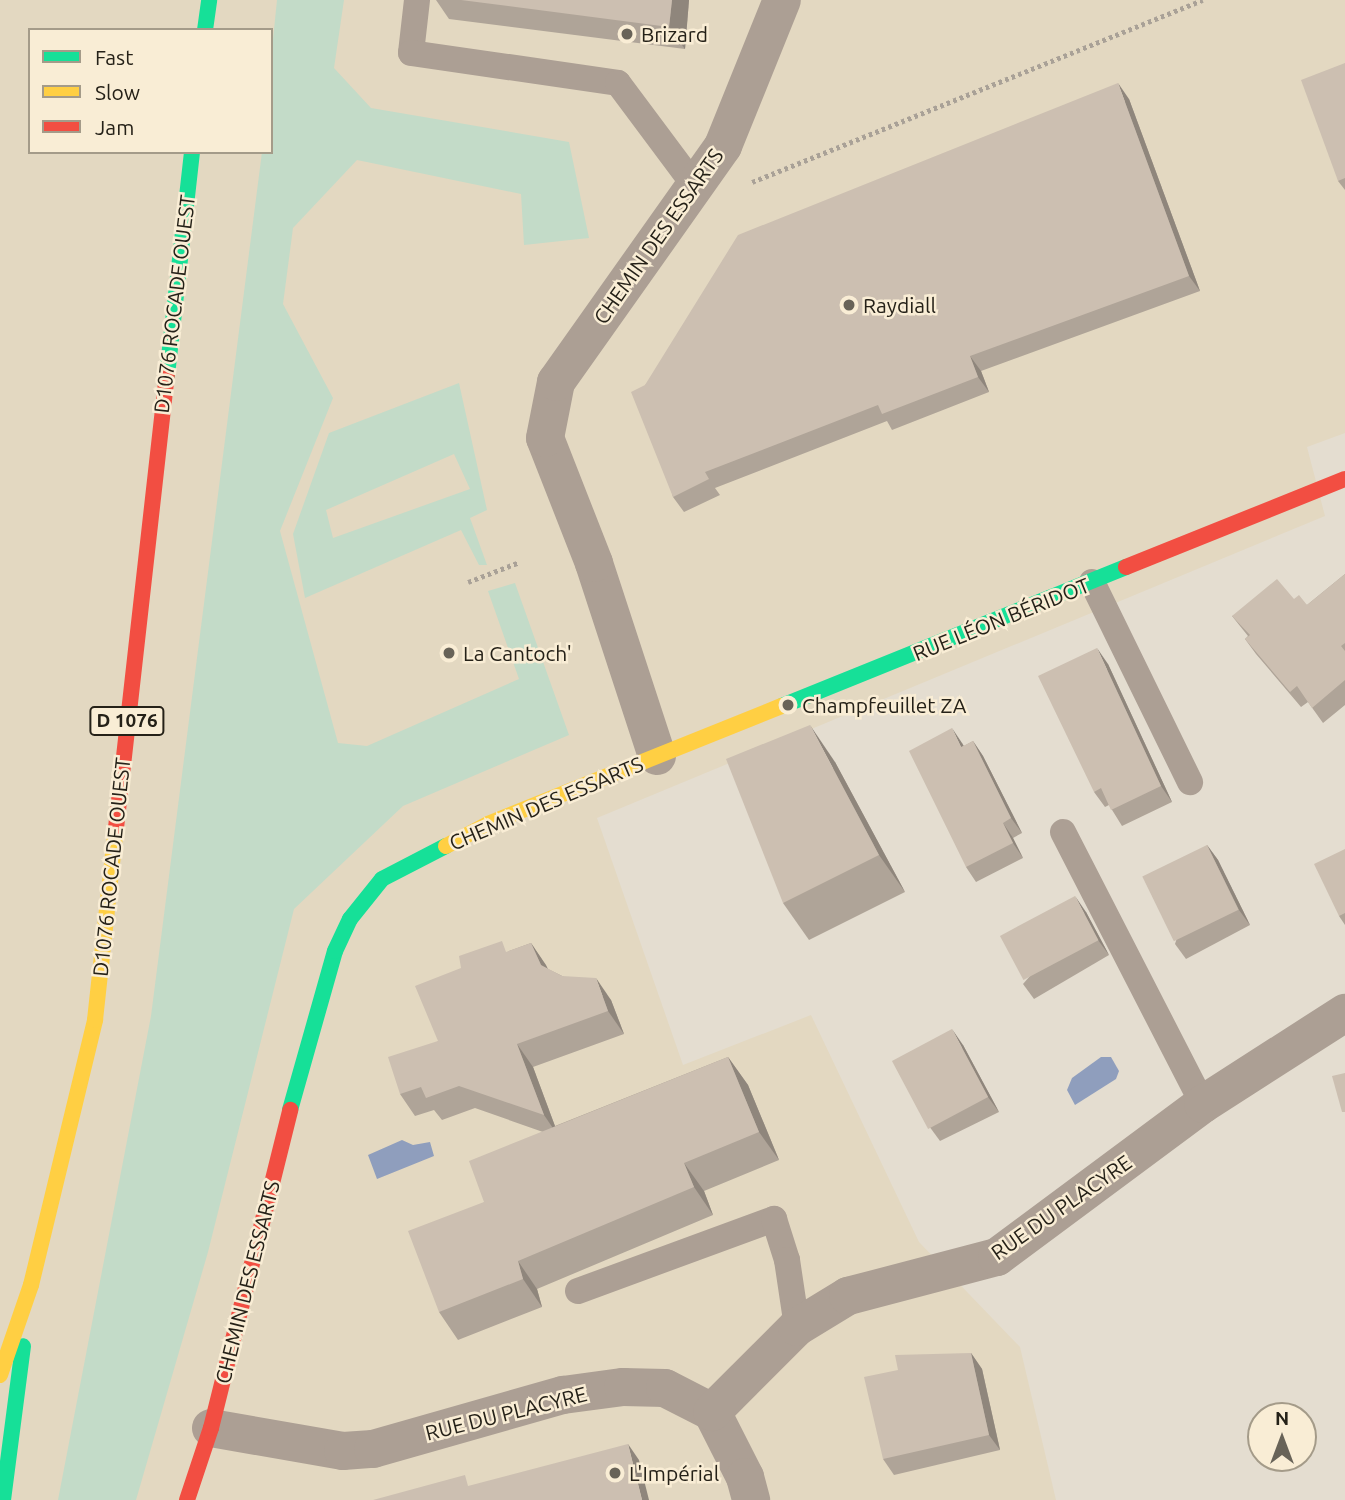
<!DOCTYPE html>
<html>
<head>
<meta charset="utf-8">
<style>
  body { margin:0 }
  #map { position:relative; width:1345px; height:1500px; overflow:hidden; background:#e4ddd0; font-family:Ubuntu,sans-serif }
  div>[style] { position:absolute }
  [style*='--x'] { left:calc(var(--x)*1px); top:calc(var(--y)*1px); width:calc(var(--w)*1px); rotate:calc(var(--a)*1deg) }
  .built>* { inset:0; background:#e3d8c1 }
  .green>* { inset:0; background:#c3dbc8 }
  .water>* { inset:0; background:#8f9ebd }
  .path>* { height:4.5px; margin-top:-2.25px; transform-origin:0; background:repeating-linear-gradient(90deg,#a9a197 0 3.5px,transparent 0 7px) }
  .lane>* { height:26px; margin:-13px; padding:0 13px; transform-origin:13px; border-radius:13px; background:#ac9f94 }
  .street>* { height:38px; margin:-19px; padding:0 19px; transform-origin:19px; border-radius:19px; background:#ac9f94 }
  .fast>* { height:16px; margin:-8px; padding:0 8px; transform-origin:8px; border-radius:8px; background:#16e098 }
  .slow>* { height:16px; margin:-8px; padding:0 8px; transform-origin:8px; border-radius:8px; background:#ffcf43 }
  .jam>* { height:16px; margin:-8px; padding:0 8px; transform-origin:8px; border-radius:8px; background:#f24e42 }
  .wall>* { inset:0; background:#afa498 }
  .shaded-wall>* { inset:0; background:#8f867c }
  .building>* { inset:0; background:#ccbfb1; transform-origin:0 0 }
  .dots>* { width:19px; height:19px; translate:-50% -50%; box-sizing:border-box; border:4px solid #f9edd5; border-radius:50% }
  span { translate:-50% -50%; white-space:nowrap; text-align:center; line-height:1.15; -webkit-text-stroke:5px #f9edd5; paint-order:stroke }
  .shield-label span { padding:2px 5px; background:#f9edd5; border:2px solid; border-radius:5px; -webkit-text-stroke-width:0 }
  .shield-label { font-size:19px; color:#252118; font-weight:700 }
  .poi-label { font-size:21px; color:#252118 }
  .left { translate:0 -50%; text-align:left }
  .street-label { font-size:21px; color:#252118 }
  .legend { position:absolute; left:28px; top:28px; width:245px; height:126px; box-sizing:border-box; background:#f9edd5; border:2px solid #a49b89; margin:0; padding:9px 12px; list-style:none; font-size:21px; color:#252118 }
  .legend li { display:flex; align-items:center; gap:14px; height:35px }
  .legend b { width:35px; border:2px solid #a49b89 }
  .north { position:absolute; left:1247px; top:1402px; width:70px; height:70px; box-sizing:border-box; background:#f9edd5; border:2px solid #a49b89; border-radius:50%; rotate:0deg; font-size:19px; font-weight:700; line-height:28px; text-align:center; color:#252118 }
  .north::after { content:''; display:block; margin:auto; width:24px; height:32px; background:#686358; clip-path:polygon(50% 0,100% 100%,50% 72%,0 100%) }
</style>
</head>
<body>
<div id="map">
  <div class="built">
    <i style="clip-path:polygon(evenodd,0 0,1345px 0,1345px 433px,1307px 447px,1325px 516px,597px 818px,683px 1065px,811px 1015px,919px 1242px,1020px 1347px,1056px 1500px,0 1500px,0 0,30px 30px,271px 30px,271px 152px,30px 152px,30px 30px)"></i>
  </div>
  <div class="green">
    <i style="clip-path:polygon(277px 0,344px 0,334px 68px,371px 108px,569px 142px,589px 238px,524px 245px,521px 194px,357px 160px,293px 228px,283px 304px,333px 398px,280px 531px,338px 743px,367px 746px,519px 679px,488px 591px,515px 583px,569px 735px,403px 806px,294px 909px,208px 1252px,136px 1500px,58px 1500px,151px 1016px,262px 152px,271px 152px,271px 59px)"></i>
    <i style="clip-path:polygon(evenodd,459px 383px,487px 510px,470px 518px,487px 565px,479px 565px,461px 530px,305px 598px,293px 534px,329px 433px,459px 383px,454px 454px,470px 489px,333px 538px,326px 510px,454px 454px)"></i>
  </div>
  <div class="water">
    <i style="clip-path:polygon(1101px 1057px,1111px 1057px,1119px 1071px,1116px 1079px,1075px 1105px,1067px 1090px,1072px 1078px)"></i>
    <i style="clip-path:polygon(402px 1140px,413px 1145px,430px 1142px,434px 1156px,377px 1179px,368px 1155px)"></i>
  </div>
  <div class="path">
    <i style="--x:752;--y:182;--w:486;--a:-22"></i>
    <i style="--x:468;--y:582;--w:53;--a:-21.2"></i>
  </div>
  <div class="lane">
    <i style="--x:417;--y:0;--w:53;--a:96.5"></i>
    <i style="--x:411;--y:53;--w:209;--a:8.2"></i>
    <i style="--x:618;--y:83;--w:127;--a:53.3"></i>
    <i style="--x:1092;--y:582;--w:223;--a:63.9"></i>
    <i style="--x:1063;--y:832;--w:306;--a:62.8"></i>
    <i style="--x:578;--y:1291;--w:209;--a:-20.2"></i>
    <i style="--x:774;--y:1219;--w:43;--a:72.4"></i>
    <i style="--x:787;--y:1260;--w:68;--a:81.5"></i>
  </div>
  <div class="street">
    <i style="--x:657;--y:756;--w:203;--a:-108.1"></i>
    <i style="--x:594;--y:563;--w:134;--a:-111.4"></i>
    <i style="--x:545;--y:438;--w:57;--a:-78.9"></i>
    <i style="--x:556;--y:382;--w:289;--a:-54.7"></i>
    <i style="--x:723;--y:146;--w:157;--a:-68"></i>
    <i style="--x:712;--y:1412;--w:73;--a:63.1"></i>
    <i style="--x:745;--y:1477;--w:24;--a:75"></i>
    <i style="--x:211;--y:1428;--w:134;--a:9.9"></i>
    <i style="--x:343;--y:1451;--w:30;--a:-4"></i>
    <i style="--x:373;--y:1449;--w:198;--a:-15.9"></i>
    <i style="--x:563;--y:1395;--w:61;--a:-7.6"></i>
    <i style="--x:623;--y:1387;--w:42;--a:1.4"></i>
    <i style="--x:665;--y:1388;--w:53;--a:27.1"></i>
    <i style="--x:712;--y:1412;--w:120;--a:-45"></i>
    <i style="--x:797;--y:1327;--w:60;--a:-31.3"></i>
    <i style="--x:848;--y:1296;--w:154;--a:-14.7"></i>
    <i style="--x:997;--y:1257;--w:257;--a:-36.6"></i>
    <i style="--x:1203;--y:1104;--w:169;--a:-32.7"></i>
  </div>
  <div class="fast">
    <i style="--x:205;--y:30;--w:30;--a:-82"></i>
    <i style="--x:167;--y:375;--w:224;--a:-83.6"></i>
    <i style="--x:782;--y:706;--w:371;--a:-22"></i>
    <i style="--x:290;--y:1110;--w:165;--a:-74.2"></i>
    <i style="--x:335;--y:951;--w:35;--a:-65"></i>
    <i style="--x:350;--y:919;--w:51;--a:-51.3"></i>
    <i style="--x:382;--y:879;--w:72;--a:-27.3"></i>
    <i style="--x:3;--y:1500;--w:155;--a:-82.6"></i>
  </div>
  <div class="slow">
    <i style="--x:446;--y:846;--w:47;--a:-27.6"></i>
    <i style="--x:488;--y:824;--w:317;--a:-21.9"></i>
    <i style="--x:0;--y:1375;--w:95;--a:-71"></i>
    <i style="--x:31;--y:1285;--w:273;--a:-76.4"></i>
    <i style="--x:95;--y:1020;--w:193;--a:-83.8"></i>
  </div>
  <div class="jam">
    <i style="--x:1126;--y:567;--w:236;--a:-21.9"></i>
    <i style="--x:116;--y:828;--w:456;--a:-83.6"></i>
    <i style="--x:187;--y:1500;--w:76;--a:-71.6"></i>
    <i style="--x:211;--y:1428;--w:328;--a:-76"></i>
  </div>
  <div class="wall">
    <i style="clip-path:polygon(436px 0,689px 0,685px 49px,449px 19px)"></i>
    <i style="clip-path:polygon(1345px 63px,1345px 190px,1338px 181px)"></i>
    <i style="clip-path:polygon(1129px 99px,1200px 291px,981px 371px,989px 392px,892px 430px,887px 421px,715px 488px,720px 495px,684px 512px,673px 497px,645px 385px)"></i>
    <i style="clip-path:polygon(1345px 574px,1345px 705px,1323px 723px,1308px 702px,1301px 707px,1256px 654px,1245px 639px,1248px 636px,1232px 616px,1294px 599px,1307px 605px)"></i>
    <i style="clip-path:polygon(1108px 664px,1172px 802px,1122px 826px,1109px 805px,1105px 807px,1094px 792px)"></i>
    <i style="clip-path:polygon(973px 741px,983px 756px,1022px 833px,1013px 838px,1023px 858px,976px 882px,966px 867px,962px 743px,964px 746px)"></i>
    <i style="clip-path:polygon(835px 762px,905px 892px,809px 940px,783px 903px)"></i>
    <i style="clip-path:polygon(1207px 845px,1218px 860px,1250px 925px,1186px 959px,1175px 944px)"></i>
    <i style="clip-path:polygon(1345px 849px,1345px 925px,1339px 916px)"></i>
    <i style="clip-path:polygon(1086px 912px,1109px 955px,1034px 999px,1023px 984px)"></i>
    <i style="clip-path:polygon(531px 943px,548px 969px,611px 1000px,624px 1034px,533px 1067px,555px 1126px,728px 1057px,748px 1085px,779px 1160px,704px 1191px,713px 1215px,537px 1289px,542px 1307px,458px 1340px,439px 1312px,484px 1202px,543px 1132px,475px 1108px,442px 1120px,434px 1110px,415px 1116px,400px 1094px,438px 1041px,509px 951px)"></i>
    <i style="clip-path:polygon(963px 1045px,999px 1112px,940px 1141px,929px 1126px)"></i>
    <i style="clip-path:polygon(971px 1353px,982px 1369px,1000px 1450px,894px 1475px,883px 1459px)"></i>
  </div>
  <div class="shaded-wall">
    <i style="clip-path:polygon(672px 0,689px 0,685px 49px,669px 27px)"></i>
    <i style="clip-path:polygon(1118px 83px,1129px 99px,1200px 291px,1189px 276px)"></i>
    <i style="clip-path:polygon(970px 356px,981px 371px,989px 392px,978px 377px)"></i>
    <i style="clip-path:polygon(1097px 648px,1108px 664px,1172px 802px,1161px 786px)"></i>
    <i style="clip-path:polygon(810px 725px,835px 762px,905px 892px,879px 855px)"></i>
    <i style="clip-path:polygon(952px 728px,962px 743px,971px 762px,961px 747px)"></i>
    <i style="clip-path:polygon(973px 741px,983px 756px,1022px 833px,1011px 818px)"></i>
    <i style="clip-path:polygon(1003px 823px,1013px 838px,1023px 858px,1013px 843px)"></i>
    <i style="clip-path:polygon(1207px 845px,1218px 860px,1250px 925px,1239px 910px)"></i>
    <i style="clip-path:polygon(1075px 896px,1086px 912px,1109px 955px,1098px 940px)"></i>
    <i style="clip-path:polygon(531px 943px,546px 965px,556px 987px,541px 965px)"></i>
    <i style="clip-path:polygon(596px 978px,611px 1000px,624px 1034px,608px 1011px)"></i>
    <i style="clip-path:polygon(952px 1029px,963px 1045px,999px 1112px,988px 1097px)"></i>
    <i style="clip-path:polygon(517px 1044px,533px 1067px,559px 1137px,544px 1115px)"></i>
    <i style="clip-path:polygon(728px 1057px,748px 1085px,779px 1160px,759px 1132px)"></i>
    <i style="clip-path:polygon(684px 1163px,704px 1191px,713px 1215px,694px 1187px)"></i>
    <i style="clip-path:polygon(518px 1261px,537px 1289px,542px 1307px,523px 1279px)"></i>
    <i style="clip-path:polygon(971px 1353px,982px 1369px,1000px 1450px,989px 1435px)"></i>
    <i style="clip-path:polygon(628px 1444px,639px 1460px,649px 1500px,642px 1500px)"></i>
  </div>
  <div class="building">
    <i style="clip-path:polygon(461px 0,672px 0,669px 27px)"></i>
    <i style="clip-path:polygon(1345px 63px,1345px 178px,1338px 181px,1301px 80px)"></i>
    <i style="clip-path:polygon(1118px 83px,1189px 276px,970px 356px,978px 377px,882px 414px,878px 405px,705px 472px,709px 479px,673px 497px,631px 392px,645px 385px,738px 235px)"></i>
    <i style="clip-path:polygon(1345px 574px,1345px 643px,1341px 646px,1345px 651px,1345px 680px,1312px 708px,1297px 686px,1290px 692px,1245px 639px,1250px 635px,1232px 616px,1277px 579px,1294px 599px,1299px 595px,1307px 605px)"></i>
    <i style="clip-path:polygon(1097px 648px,1161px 786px,1111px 810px,1101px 788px,1094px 792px,1038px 676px)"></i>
    <i style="clip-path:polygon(810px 725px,879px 855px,783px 903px,726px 759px)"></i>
    <i style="clip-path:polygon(952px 728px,961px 747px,973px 741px,1011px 818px,1003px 823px,1013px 843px,966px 867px,909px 751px)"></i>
    <i style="left:1207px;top:845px;width:72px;height:72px;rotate:64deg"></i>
    <i style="clip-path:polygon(1345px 849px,1345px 913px,1339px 916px,1314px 864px)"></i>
    <i style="left:1075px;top:896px;width:50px;height:85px;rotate:62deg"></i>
    <i style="clip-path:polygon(502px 941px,506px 952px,531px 943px,541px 965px,562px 976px,596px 978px,608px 1011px,517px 1044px,544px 1115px,459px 1086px,426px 1098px,421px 1087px,400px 1094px,388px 1057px,438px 1041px,415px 986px,461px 968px,459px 956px)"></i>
    <i style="left:952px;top:1029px;width:77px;height:68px;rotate:62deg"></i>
    <i style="clip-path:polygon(728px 1057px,759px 1132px,684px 1163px,694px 1187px,518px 1261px,523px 1279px,439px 1312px,408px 1231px,484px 1202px,469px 1161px)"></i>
    <i style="clip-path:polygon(1345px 1073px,1345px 1112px,1342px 1112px,1332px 1076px)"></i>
    <i style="clip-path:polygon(971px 1353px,989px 1435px,883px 1459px,864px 1377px,898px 1370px,895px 1355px)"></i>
    <i style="clip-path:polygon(628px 1444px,642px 1500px,373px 1500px,465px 1475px,468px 1486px)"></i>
  </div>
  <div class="dots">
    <i style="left:627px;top:34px;background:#686358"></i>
    <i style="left:849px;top:305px;background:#686358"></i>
    <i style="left:449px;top:653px;background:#686358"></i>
    <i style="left:788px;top:705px;background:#686358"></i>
    <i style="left:615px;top:1473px;background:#686358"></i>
  </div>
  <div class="shield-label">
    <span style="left:127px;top:721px">D 1076</span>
  </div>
  <div class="poi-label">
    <span class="left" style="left:641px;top:34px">Brizard</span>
    <span class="left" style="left:863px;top:305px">Raydiall</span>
    <span class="left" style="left:463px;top:653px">La Cantoch'</span>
    <span class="left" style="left:802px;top:705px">Champfeuillet ZA</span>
    <span class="left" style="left:629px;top:1473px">L'Impérial</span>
  </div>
  <div class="street-label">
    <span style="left:658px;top:236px;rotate:-55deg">CHEMIN DES ESSARTS</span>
    <span style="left:174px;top:304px;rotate:-83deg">D1076 ROCADE OUEST</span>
    <span style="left:1001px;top:619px;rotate:-22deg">RUE LÉON BÉRIDOT</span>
    <span style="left:546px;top:803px;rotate:-23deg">CHEMIN DES ESSARTS</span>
    <span style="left:111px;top:867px;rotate:-84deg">D1076 ROCADE OUEST</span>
    <span style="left:1061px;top:1207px;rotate:-35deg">RUE DU PLACYRE</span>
    <span style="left:247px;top:1282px;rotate:-76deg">CHEMIN DES ESSARTS</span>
    <span style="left:506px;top:1413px;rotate:-14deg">RUE DU PLACYRE</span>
  </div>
  <ul class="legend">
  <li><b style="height:9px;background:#16e098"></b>Fast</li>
  <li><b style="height:9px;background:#ffcf43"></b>Slow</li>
  <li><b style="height:9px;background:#f24e42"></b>Jam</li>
  </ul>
  <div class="north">N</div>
</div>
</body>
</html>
